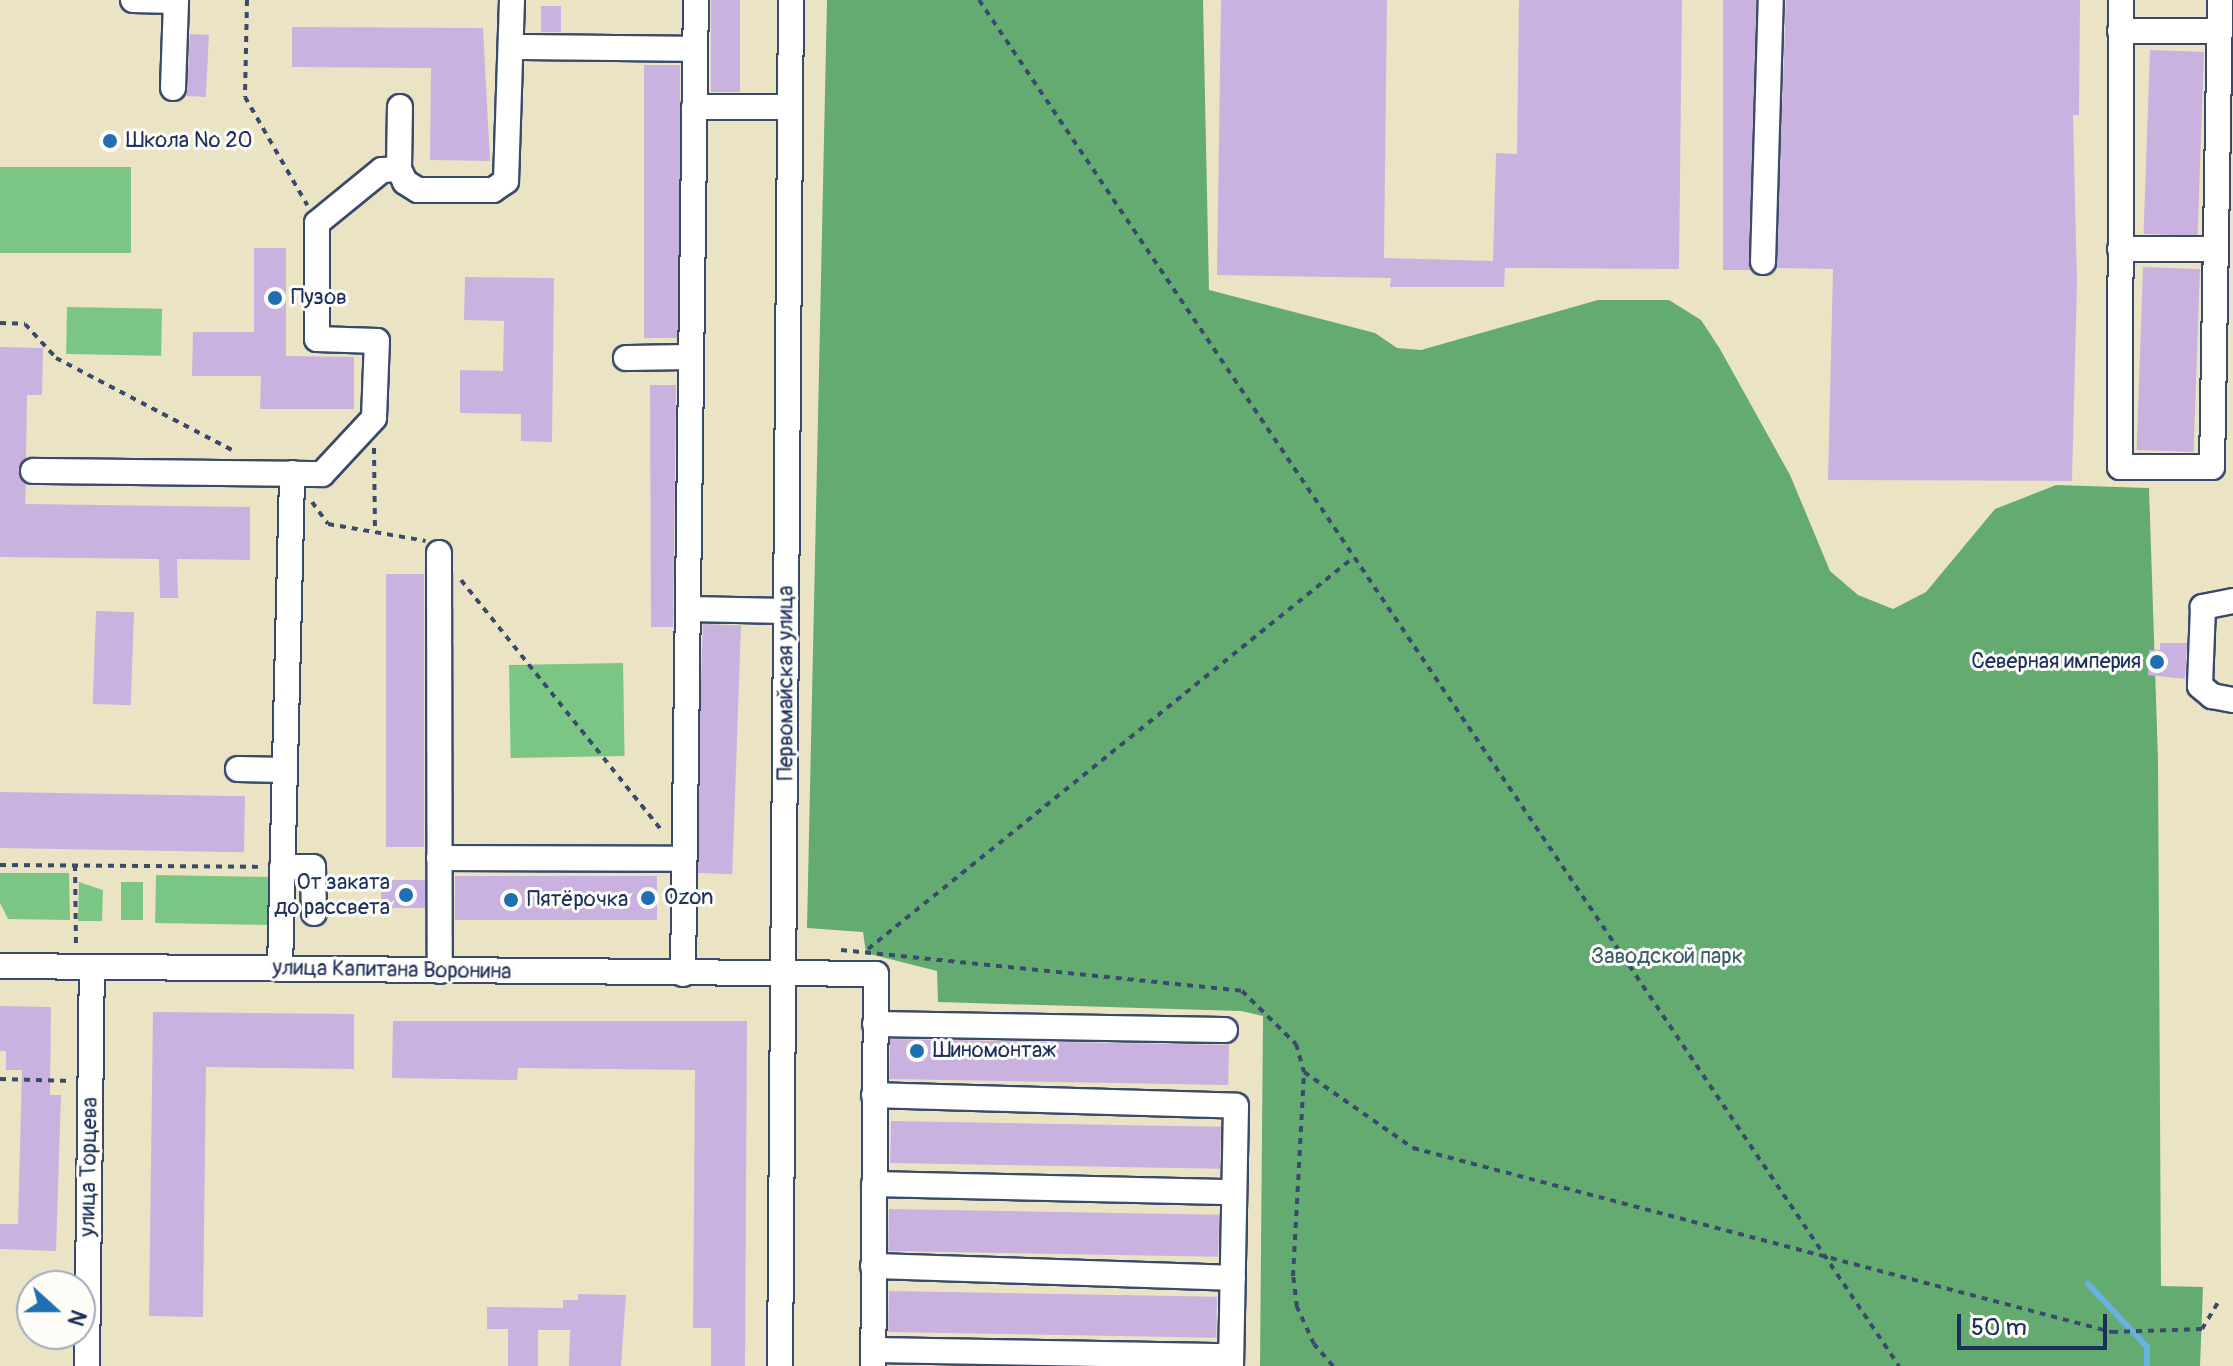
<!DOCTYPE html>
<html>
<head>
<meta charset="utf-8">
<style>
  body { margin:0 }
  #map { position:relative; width:2233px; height:1366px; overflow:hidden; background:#ebe4c4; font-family:Pangolin,sans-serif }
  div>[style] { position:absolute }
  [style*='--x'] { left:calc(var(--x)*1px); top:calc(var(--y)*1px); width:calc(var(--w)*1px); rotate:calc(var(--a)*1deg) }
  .green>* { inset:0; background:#7bc684; transform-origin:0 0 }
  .forest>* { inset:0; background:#64ab72 }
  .stream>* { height:6px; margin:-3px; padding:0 3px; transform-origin:3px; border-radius:3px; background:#67b2e0 }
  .building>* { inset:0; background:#c9b2e0; transform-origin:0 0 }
  .path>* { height:4px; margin-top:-2px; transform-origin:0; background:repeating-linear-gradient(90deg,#3a4a6d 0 6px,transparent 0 12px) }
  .roads { filter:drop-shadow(2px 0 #3a4a6d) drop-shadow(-2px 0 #3a4a6d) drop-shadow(0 2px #3a4a6d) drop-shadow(0 -2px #3a4a6d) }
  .minor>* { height:24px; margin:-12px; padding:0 12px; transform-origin:12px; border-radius:12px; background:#fff }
  .dots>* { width:22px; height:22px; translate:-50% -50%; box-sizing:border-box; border:4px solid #fdfcf7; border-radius:50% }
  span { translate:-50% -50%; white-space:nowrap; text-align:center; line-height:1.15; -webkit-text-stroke:6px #fdfcf7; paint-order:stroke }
  .poi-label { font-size:22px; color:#1b2f5e }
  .left { translate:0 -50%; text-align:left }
  .right { translate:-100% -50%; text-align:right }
  .street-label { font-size:22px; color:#1b2f5e }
  .park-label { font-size:22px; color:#385c69 }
  .north { position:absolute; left:16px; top:1270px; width:80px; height:80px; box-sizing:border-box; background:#fdfcf7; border:2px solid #a3aaba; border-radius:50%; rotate:111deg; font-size:22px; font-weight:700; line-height:32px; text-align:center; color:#1b2f5e }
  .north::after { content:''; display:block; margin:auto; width:28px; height:36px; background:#1f6fb2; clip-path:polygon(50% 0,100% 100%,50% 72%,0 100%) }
  .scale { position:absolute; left:1957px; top:1314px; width:150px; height:36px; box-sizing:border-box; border:4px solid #1b2f5e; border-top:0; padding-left:10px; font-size:24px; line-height:28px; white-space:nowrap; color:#1b2f5e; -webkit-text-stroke:6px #fdfcf7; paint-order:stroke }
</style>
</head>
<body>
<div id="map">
  <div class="green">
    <i style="left:0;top:167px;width:131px;height:86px"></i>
    <i style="left:67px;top:307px;width:95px;height:47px;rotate:1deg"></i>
    <i style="left:623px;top:663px;width:93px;height:114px;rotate:89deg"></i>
    <i style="clip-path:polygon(0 873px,69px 873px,70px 920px,8px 919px,0 903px)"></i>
    <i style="left:156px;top:875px;width:117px;height:48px;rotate:1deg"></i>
    <i style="clip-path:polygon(79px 882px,103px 890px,102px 921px,78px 921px)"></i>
    <i style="left:143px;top:882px;width:38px;height:22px;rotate:90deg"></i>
  </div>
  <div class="forest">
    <i style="clip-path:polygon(827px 0,1203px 0,1209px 290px,1375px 333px,1397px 348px,1421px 350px,1598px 300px,1669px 300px,1701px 320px,1720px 349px,1790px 475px,1830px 571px,1858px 595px,1893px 609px,1926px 592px,1995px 509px,2056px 485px,2149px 488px,2158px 759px,2161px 1286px,2203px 1287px,2200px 1366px,1260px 1366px,1263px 1016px,1241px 1011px,938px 1002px,937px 971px,866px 953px,863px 932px,807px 928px)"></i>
  </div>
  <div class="stream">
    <i style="--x:2088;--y:1284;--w:86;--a:46.9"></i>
    <i style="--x:2147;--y:1347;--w:19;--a:90"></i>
  </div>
  <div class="building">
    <i style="left:711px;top:0;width:29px;height:92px"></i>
    <i style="clip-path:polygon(1221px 0,1387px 0,1384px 258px,1493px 261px,1496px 153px,1517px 154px,1519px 0,1682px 0,1679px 269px,1505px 268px,1504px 287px,1390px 287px,1391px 278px,1217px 275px)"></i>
    <i style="left:1723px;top:0;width:33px;height:270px"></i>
    <i style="clip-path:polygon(1786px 0,2080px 0,2079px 115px,2073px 115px,2077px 283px,2072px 481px,1828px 480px,1833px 269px,1776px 268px)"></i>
    <i style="left:541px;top:6px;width:20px;height:26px"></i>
    <i style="clip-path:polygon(292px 27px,483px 28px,490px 161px,430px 160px,431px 68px,292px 67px)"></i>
    <i style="left:190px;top:34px;width:19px;height:62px;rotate:3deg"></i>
    <i style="left:2150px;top:50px;width:54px;height:184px;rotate:2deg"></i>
    <i style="left:644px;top:65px;width:36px;height:273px"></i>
    <i style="clip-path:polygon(254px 248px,286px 248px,286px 356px,354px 357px,354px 409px,260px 409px,261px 376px,192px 376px,193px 332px,254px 332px)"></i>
    <i style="left:2143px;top:267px;width:57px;height:183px;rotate:2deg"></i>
    <i style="clip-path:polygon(465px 277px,554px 278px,552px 442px,521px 441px,521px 414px,460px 413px,460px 370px,503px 371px,504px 321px,464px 320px)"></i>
    <i style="clip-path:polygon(0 347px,43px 348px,42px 395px,27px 395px,26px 458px,18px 470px,26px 484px,25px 504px,250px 507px,250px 560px,177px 559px,178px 598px,160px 598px,159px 559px,0 557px)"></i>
    <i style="clip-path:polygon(650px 385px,676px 385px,673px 627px,651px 627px)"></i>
    <i style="left:386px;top:574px;width:38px;height:273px"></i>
    <i style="left:96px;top:611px;width:38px;height:93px;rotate:2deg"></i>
    <i style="left:703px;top:624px;width:38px;height:249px;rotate:2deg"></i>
    <i style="clip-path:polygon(2160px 643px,2187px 643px,2185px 679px,2148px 675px,2149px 650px,2160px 650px)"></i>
    <i style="left:0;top:792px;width:245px;height:56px;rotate:1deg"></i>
    <i style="left:455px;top:876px;width:202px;height:44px"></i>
    <i style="left:425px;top:880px;width:28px;height:44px;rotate:90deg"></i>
    <i style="clip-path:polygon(0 1006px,51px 1007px,50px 1095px,61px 1095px,56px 1251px,0 1249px,0 1224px,18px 1224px,22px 1070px,6px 1070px,6px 1051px,0 1051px)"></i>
    <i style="clip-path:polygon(153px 1012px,354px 1014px,354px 1069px,206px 1067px,203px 1317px,149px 1316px)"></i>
    <i style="clip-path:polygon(393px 1021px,747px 1021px,745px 1366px,711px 1366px,711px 1328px,693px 1328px,695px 1070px,518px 1068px,517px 1080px,392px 1078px)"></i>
    <i style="left:890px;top:1039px;width:339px;height:40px;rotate:1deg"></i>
    <i style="left:891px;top:1121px;width:330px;height:42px;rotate:1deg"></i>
    <i style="left:889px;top:1209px;width:330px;height:42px;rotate:1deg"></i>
    <i style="left:889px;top:1291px;width:328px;height:41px;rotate:1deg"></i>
    <i style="clip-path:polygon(578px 1294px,626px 1295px,621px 1366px,569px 1366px,570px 1330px,538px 1330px,538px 1366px,508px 1366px,508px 1329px,487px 1329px,487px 1307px,563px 1308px,563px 1300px,578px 1300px)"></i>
  </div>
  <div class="path">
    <i style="--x:247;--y:0;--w:97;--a:91.2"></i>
    <i style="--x:245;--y:97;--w:125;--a:60.1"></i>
    <i style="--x:979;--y:0;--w:1647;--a:56.04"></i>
    <i style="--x:0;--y:323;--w:25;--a:2"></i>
    <i style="--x:25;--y:324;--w:46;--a:47.6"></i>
    <i style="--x:56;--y:358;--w:201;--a:27.6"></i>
    <i style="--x:374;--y:448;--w:82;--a:89.3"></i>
    <i style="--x:312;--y:502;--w:27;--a:54"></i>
    <i style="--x:328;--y:524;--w:99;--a:9.8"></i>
    <i style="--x:461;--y:580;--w:323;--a:51.3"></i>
    <i style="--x:0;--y:865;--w:262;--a:0.4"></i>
    <i style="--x:75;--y:865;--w:82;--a:89.3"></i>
    <i style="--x:868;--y:949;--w:624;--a:-38.89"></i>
    <i style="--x:841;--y:950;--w:403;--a:5.8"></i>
    <i style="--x:1242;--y:991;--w:76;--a:44.5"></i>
    <i style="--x:1296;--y:1044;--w:29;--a:74"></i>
    <i style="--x:0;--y:1079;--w:72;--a:1.6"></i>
    <i style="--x:1333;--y:1366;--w:29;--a:-131"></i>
    <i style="--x:1314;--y:1344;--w:41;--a:-114.7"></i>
    <i style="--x:1297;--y:1307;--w:31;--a:-97"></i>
    <i style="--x:1293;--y:1276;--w:204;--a:-86.9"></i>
    <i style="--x:1304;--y:1072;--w:133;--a:34.9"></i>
    <i style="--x:1413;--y:1148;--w:723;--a:14.75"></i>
    <i style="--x:2112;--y:1332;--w:90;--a:-1.9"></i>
    <i style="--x:2202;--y:1329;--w:31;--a:-59"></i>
  </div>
  <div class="roads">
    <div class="minor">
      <i style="--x:133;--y:0;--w:42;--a:1.4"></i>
      <i style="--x:2121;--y:0;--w:467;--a:90.1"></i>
      <i style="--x:2120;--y:467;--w:92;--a:0"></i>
      <i style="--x:2212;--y:467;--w:467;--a:-89"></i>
      <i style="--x:2120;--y:31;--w:100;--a:0"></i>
      <i style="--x:512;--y:47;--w:183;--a:0.6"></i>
      <i style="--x:173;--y:88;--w:88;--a:-88"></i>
      <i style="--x:694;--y:107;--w:96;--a:0"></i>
      <i style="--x:399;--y:169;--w:14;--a:65"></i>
      <i style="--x:405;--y:182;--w:15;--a:32"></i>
      <i style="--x:418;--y:190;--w:75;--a:0"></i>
      <i style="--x:493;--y:190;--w:16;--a:-35"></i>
      <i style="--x:506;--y:181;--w:181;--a:-88.1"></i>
      <i style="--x:2120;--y:249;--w:96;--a:0"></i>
      <i style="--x:1763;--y:262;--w:262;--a:-88.3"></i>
      <i style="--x:626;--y:358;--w:65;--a:-0.9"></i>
      <i style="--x:33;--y:471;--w:289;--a:0.6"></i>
      <i style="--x:322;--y:474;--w:76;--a:-47.1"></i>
      <i style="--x:374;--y:418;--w:77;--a:-87.8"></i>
      <i style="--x:377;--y:341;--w:60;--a:-178.1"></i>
      <i style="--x:317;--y:339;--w:116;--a:-90"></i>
      <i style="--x:317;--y:223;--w:84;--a:-39.2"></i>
      <i style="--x:382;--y:170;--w:17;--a:-3"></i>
      <i style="--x:399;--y:169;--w:62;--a:-89.1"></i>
      <i style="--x:439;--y:553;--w:418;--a:89.9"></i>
      <i style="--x:2233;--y:601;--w:31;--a:169"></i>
      <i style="--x:2203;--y:607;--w:79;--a:92.2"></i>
      <i style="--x:2200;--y:686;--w:16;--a:40"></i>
      <i style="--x:2212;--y:696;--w:21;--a:11"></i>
      <i style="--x:688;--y:609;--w:98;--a:1.2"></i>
      <i style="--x:238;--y:769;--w:46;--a:1.2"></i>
      <i style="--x:439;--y:858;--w:245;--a:0.2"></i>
      <i style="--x:282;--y:867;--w:31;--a:0"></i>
      <i style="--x:313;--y:867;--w:46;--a:88.8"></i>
      <i style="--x:0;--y:966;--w:876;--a:0.52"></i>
      <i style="--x:876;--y:974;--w:392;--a:90.4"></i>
      <i style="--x:280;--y:969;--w:496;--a:-88.6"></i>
      <i style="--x:683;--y:974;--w:974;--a:-89.24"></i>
      <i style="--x:875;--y:1024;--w:350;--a:1"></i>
      <i style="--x:874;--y:1095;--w:362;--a:1.7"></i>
      <i style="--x:1236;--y:1106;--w:260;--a:91.1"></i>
      <i style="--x:874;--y:1184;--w:360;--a:1.3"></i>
      <i style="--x:873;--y:1266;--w:360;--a:1.9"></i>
      <i style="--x:873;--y:1350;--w:358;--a:1"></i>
      <i style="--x:87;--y:1366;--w:399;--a:-89.3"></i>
      <i style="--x:780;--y:1366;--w:1366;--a:-89.54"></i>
    </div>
  </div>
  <div class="dots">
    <i style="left:110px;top:141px;background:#1f6fb2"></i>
    <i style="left:275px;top:298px;background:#1f6fb2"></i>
    <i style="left:2157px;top:662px;background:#1f6fb2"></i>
    <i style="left:406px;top:895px;background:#1f6fb2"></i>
    <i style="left:648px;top:898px;background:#1f6fb2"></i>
    <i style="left:511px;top:900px;background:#1f6fb2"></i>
    <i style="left:917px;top:1051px;background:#1f6fb2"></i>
  </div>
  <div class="poi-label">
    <span class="left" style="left:126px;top:141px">Школа № 20</span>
    <span class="left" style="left:291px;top:298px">Пузов</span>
    <span class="right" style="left:2141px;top:662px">Северная империя</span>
    <span class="right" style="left:390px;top:895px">От заката<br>до рассвета</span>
    <span class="left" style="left:664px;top:898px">Ozon</span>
    <span class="left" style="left:527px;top:900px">Пятёрочка</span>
    <span class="left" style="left:933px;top:1051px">Шиномонтаж</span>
  </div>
  <div class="street-label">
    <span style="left:786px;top:683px;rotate:-90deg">Первомайская улица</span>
    <span style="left:392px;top:970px;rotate:1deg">улица Капитана Воронина</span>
    <span style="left:89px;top:1167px;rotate:-89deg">улица Торцева</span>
  </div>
  <div class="park-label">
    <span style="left:1667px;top:957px">Заводской парк</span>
  </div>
  <div class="north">N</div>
  <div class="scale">50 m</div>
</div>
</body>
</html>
